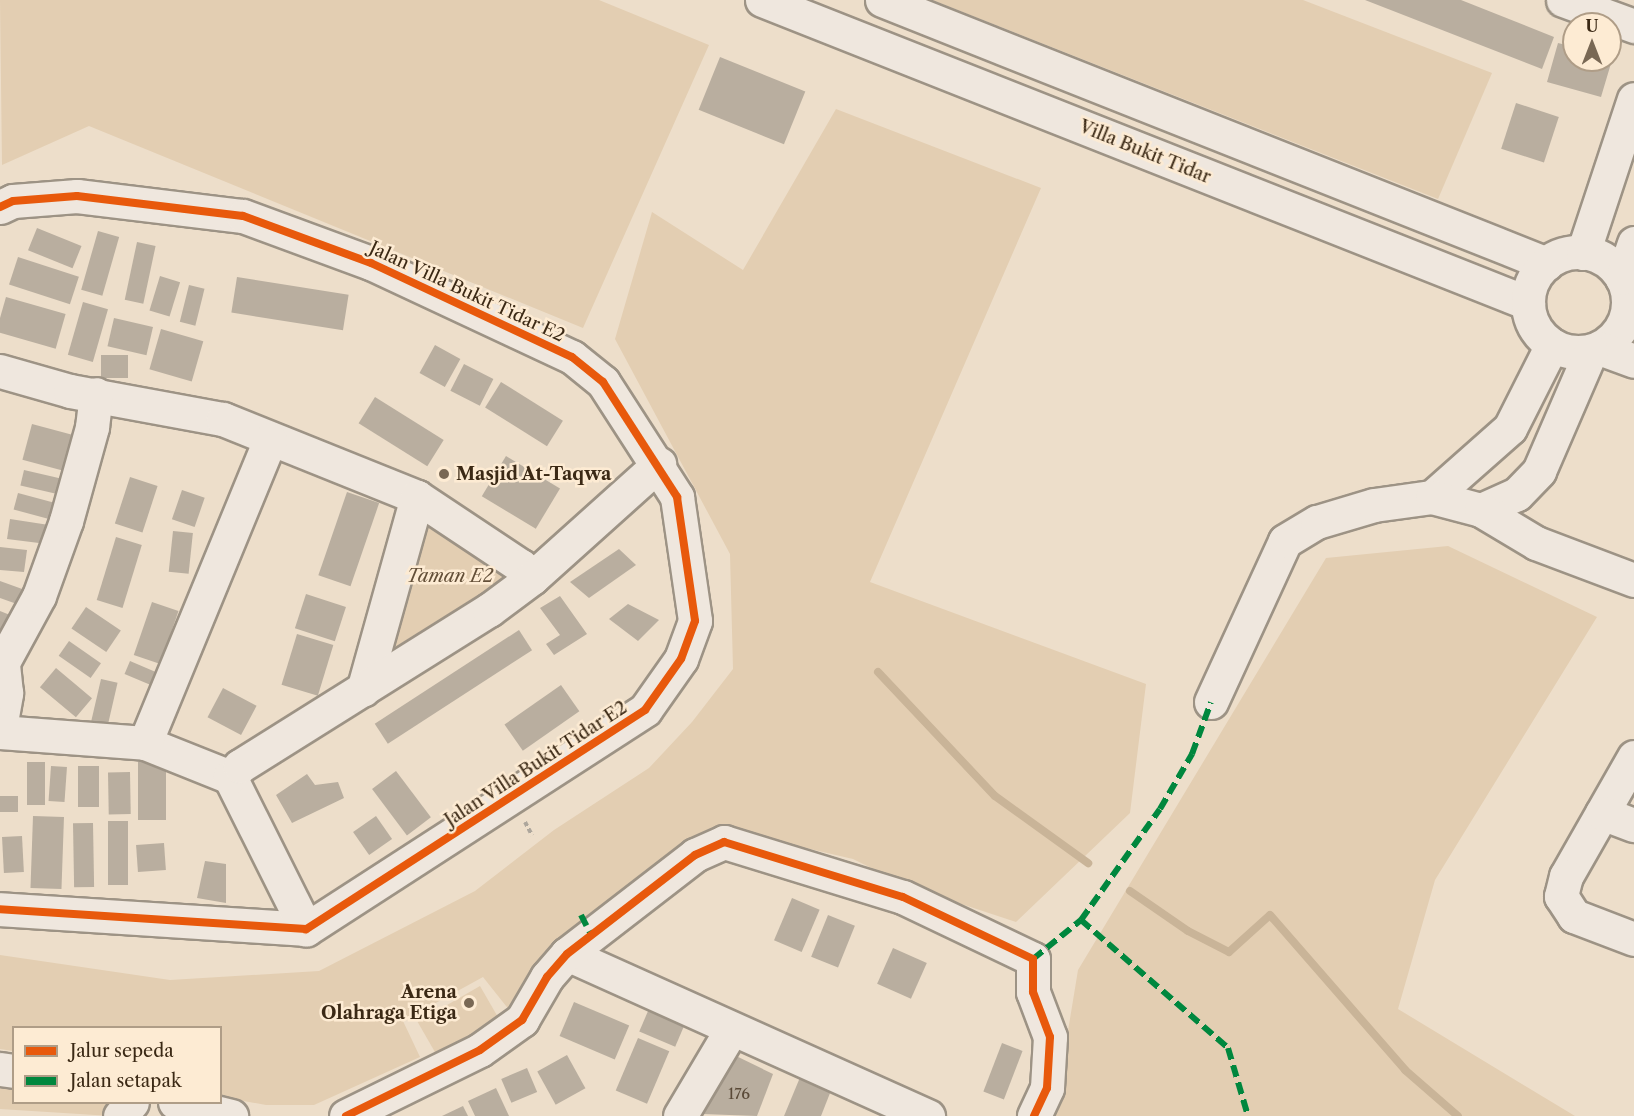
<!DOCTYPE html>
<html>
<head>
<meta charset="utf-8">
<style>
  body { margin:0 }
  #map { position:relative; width:1634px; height:1116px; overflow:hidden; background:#eddeca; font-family:"Libre Caslon Text",serif }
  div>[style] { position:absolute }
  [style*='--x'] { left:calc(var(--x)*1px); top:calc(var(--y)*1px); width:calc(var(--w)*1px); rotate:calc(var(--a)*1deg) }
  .green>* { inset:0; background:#e3ceb2; transform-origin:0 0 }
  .stream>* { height:8px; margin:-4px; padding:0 4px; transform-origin:4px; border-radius:4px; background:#c9b498 }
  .building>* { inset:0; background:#b9ae9f; transform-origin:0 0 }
  .path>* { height:4px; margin-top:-2px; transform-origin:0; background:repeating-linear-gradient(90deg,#ada69c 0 4.5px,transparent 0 7.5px) }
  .roads { filter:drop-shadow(2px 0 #9d9385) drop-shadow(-2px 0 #9d9385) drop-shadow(0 2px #9d9385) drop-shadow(0 -2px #9d9385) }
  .minor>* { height:33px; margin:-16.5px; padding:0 16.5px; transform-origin:16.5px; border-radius:16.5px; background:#efe7de }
  .minor>.ring { margin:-16.5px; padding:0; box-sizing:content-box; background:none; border:33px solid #efe7de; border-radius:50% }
  .quiet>* { height:6px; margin-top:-3px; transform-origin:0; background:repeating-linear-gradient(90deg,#00873e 0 12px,transparent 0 18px) }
  .cycleway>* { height:8px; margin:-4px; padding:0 4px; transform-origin:4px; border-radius:4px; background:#e8590c }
  .dots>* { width:16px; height:16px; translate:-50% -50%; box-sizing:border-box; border:3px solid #fdebd3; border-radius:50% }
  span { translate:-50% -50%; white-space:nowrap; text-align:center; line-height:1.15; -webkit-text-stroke:5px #fdebd3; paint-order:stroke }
  .number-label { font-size:15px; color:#5a4a38 }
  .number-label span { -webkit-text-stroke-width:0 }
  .street-label { font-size:18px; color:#3b2915 }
  .poi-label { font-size:18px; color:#3b2915; font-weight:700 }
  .left { translate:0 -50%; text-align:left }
  .right { translate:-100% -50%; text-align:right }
  .park-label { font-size:18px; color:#634f38; font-style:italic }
  .legend { position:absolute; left:12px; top:1026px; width:210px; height:78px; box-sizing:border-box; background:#fdebd3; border:2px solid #af9d87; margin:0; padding:8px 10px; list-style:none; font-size:18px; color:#3b2915 }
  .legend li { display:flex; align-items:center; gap:12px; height:30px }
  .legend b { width:30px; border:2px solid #af9d87 }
  .north { position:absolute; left:1562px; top:12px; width:60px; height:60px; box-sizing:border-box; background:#fdebd3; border:2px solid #af9d87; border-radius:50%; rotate:0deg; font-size:16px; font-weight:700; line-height:24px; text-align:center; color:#3b2915 }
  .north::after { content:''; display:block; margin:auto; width:21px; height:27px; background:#796854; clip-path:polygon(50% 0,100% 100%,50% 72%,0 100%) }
</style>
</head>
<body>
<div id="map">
  <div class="green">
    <i style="clip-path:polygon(0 0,599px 0,709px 45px,583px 328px,89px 126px,2px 165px)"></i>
    <i style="clip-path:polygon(932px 0,1303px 0,1492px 73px,1438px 199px)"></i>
    <i style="clip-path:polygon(836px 109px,1041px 188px,870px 582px,1146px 684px,1130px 813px,1016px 922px,910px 887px,853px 859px,716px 827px,554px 942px,510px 1011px,483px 977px,403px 1021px,420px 1057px,314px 1105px,266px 1105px,221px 1097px,220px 1028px,14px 1028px,13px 1051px,0 1049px,0 955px,170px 980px,319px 971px,475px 891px,554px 830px,649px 768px,692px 722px,733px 669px,730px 554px,615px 339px,652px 212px,743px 270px)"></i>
    <i style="clip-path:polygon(429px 520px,512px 577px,390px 656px)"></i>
    <i style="clip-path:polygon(1448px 546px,1597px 617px,1435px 880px,1398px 1009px,1575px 1116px,1054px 1116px,1078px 970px,1326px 558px)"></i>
    <i style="left:480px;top:986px;width:38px;height:72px;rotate:60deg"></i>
    <i style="clip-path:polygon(0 1080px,13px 1081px,14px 1102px,113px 1103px,111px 1116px,0 1109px)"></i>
  </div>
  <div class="stream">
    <i style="--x:878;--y:672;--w:170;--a:46.7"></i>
    <i style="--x:995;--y:796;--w:115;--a:35.8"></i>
    <i style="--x:1130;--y:891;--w:70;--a:34.6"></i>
    <i style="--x:1188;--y:931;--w:46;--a:27.1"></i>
    <i style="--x:1229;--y:952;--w:55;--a:-42.1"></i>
    <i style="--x:1270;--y:915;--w:206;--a:48.9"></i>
    <i style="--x:1405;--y:1070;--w:70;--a:41"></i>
  </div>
  <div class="building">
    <i style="clip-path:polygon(1365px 0,1461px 0,1554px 37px,1542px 69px)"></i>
    <i style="clip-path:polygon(1558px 43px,1574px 47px,1574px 60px,1612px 60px,1601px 97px,1547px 82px)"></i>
    <i style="left:720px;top:57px;width:92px;height:57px;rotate:22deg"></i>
    <i style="left:1516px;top:103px;width:45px;height:48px;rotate:18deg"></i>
    <i style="left:37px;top:228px;width:48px;height:24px;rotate:22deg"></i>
    <i style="left:98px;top:231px;width:22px;height:61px;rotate:16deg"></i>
    <i style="left:137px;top:242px;width:19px;height:59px;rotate:12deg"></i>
    <i style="left:18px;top:257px;width:64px;height:29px;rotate:18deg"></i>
    <i style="left:160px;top:276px;width:21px;height:36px;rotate:17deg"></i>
    <i style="left:237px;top:277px;width:113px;height:36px;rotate:9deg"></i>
    <i style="left:189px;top:285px;width:16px;height:38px;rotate:14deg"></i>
    <i style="left:6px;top:297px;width:62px;height:36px;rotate:16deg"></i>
    <i style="left:83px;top:302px;width:26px;height:55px;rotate:16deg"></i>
    <i style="left:114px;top:318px;width:40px;height:29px;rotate:13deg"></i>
    <i style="left:161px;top:329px;width:44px;height:42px;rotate:16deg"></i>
    <i style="left:435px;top:345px;width:29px;height:32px;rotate:29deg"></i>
    <i style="left:101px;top:355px;width:27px;height:23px"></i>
    <i style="left:464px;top:364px;width:33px;height:30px;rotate:27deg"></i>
    <i style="left:501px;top:382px;width:73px;height:30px;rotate:32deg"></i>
    <i style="left:375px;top:397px;width:81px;height:31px;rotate:32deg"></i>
    <i style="left:32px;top:424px;width:57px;height:37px;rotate:15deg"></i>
    <i style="left:506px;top:456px;width:63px;height:47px;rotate:31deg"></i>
    <i style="left:24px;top:470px;width:51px;height:16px;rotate:13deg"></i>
    <i style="left:130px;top:477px;width:29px;height:49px;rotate:18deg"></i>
    <i style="left:182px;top:490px;width:24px;height:31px;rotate:19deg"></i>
    <i style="left:347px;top:492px;width:34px;height:88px;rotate:19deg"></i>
    <i style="left:18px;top:493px;width:52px;height:17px;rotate:15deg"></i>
    <i style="clip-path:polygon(10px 519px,62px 527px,55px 545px,7px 539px)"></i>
    <i style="left:173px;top:531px;width:20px;height:41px;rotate:6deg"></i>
    <i style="left:116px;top:537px;width:27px;height:66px;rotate:17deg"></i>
    <i style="clip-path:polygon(0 547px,27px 550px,24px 572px,0 570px)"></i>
    <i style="clip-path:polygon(619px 549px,636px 565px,589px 598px,570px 582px)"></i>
    <i style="clip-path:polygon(0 581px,36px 594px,31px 609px,0 598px)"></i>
    <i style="left:306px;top:594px;width:42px;height:36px;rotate:18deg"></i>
    <i style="clip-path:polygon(560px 596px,587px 634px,554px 655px,546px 644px,560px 635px,540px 608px)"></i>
    <i style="left:152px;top:602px;width:28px;height:56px;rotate:19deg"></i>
    <i style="clip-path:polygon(628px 604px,659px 620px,638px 641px,609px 619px)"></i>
    <i style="left:86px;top:607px;width:42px;height:26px;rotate:34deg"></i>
    <i style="clip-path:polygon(0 611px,10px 615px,0 641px)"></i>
    <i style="left:519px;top:630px;width:24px;height:172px;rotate:57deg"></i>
    <i style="left:297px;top:634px;width:38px;height:53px;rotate:17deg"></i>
    <i style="left:69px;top:641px;width:39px;height:18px;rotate:35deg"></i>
    <i style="left:130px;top:661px;width:33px;height:14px;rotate:23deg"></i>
    <i style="left:56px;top:668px;width:47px;height:25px;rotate:40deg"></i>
    <i style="left:101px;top:679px;width:17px;height:44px;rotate:13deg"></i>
    <i style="left:561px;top:685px;width:32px;height:69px;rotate:55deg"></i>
    <i style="left:223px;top:688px;width:38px;height:33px;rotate:28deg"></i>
    <i style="left:27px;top:762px;width:18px;height:43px"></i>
    <i style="left:138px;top:762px;width:28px;height:58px"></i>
    <i style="left:51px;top:766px;width:16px;height:35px;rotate:4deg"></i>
    <i style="left:78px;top:766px;width:21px;height:41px"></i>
    <i style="left:396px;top:771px;width:58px;height:30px;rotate:53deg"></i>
    <i style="left:130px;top:772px;width:42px;height:22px;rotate:89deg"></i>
    <i style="clip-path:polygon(307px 774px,315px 785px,338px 782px,344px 798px,292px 823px,276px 795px)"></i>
    <i style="left:0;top:796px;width:18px;height:16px"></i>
    <i style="left:33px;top:816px;width:31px;height:72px;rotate:2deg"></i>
    <i style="left:376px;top:816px;width:28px;height:28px;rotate:55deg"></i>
    <i style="left:108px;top:821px;width:20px;height:64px"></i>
    <i style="left:93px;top:823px;width:64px;height:20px;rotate:89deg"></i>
    <i style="left:22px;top:836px;width:36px;height:20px;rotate:87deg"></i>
    <i style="left:164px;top:843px;width:27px;height:28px;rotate:86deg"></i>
    <i style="clip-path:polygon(205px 861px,226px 864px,226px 903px,197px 898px)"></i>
    <i style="left:792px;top:898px;width:30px;height:46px;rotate:23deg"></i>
    <i style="left:828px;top:915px;width:29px;height:45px;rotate:22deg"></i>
    <i style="left:893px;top:948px;width:37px;height:39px;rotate:24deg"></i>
    <i style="left:574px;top:1002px;width:60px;height:37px;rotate:23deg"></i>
    <i style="left:651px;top:1004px;width:39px;height:30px;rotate:23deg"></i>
    <i style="left:638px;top:1038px;width:34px;height:57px;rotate:23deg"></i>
    <i style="left:1002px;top:1043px;width:22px;height:52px;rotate:21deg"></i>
    <i style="clip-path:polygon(732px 1054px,773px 1074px,757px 1116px,702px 1114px)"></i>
    <i style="left:567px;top:1055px;width:38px;height:34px;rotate:61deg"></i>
    <i style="left:527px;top:1068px;width:26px;height:28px;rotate:67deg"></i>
    <i style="clip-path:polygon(801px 1075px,832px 1088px,821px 1116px,784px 1116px)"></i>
    <i style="clip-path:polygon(496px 1088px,509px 1116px,475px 1116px,468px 1101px)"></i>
    <i style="clip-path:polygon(463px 1106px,468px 1116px,442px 1116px)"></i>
  </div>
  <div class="path">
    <i style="--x:525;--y:822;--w:15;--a:62"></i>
  </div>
  <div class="roads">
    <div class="minor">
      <i style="--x:762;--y:0;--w:824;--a:21.58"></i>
      <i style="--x:882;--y:0;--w:715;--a:21.65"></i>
      <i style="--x:1563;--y:0;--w:76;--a:20.1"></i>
      <i style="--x:0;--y:207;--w:14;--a:-25"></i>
      <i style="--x:13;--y:201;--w:64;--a:-4.5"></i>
      <i style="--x:77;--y:196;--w:167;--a:6.9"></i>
      <i style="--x:243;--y:216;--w:136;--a:20.2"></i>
      <i style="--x:371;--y:263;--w:222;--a:25.1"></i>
      <i style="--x:572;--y:357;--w:40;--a:39"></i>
      <i style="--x:603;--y:382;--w:137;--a:57.2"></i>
      <i style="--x:677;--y:497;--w:125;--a:81.7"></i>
      <i style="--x:695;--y:621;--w:40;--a:110.2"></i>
      <i style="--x:681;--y:659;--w:62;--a:125.2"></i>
      <i style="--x:645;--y:710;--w:404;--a:147.1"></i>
      <i style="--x:306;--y:929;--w:307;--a:-176.3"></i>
      <i class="ring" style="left:1528px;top:252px;width:67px;height:67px"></i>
      <i style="--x:1583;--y:253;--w:162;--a:-71.7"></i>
      <i style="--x:1622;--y:278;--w:37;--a:-71"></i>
      <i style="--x:1599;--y:348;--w:37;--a:20"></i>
      <i style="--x:0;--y:371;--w:73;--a:15.9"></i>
      <i style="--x:70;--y:391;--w:156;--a:10.4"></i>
      <i style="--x:223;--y:419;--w:209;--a:21.9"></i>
      <i style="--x:417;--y:497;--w:200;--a:105.6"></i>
      <i style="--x:417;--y:497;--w:125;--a:33.6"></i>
      <i style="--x:521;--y:566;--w:16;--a:47"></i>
      <i style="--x:1432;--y:497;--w:104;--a:-41.5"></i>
      <i style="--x:1510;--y:428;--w:93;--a:-63.2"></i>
      <i style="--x:1481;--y:510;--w:39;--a:-24"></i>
      <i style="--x:1517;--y:494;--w:32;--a:-46"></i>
      <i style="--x:1539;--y:471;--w:131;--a:-66.6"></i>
      <i style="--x:1211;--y:702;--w:177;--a:-65.3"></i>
      <i style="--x:1285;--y:541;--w:37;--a:-31"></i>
      <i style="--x:1317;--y:522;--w:59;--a:-16.6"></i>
      <i style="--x:1374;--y:505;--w:59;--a:-7.9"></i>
      <i style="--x:1432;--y:497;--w:51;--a:14.9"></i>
      <i style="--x:1481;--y:510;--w:64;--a:31"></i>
      <i style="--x:1536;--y:543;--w:105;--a:20.7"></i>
      <i style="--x:0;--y:728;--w:36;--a:-80"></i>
      <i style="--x:6;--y:693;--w:31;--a:-96"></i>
      <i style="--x:3;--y:662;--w:75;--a:-61.4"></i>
      <i style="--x:39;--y:596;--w:80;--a:-70.2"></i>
      <i style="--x:66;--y:521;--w:98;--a:-74.5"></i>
      <i style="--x:92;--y:427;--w:33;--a:-83"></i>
      <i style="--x:0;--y:732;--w:145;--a:4.3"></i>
      <i style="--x:145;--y:743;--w:92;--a:21.8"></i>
      <i style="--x:230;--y:777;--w:170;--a:63.4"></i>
      <i style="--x:145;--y:743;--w:328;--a:-67.6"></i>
      <i style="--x:1634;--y:757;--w:137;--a:119.7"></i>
      <i style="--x:1566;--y:876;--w:21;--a:104"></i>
      <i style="--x:1561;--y:896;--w:24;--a:57"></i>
      <i style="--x:1574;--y:916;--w:64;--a:21"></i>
      <i style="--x:230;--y:777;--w:15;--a:-48"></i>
      <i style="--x:240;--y:766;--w:294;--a:-32.1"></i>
      <i style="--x:489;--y:610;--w:54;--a:-36.7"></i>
      <i style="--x:532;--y:578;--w:171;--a:-41.9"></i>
      <i style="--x:1602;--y:813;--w:34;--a:21"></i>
      <i style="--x:567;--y:954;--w:396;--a:24.2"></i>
      <i style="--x:0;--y:1069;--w:14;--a:8"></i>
      <i style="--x:175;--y:1102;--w:58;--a:14"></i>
      <i style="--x:120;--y:1116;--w:18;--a:-49"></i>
      <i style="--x:346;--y:1116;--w:149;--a:-26.2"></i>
      <i style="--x:480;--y:1050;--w:52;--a:-35.5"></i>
      <i style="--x:522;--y:1020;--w:50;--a:-59.8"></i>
      <i style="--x:547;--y:977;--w:30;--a:-49"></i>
      <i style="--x:567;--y:954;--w:162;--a:-37.7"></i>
      <i style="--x:695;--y:855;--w:32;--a:-24"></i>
      <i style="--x:724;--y:842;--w:187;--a:17.1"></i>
      <i style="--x:903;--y:897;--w:144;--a:25.5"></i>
      <i style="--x:1033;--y:959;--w:33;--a:90"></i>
      <i style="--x:1033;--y:992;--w:48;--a:69.3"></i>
      <i style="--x:1050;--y:1037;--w:51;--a:93.4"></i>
      <i style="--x:1047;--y:1088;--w:31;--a:115"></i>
      <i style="--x:680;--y:1116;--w:100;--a:-59.3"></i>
    </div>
  </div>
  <div class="quiet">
    <i style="--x:581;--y:915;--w:22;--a:63"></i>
    <i style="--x:1081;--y:920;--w:195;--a:41"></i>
    <i style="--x:1228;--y:1048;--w:71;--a:73.6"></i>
    <i style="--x:1033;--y:959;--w:62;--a:-39.1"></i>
    <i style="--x:1081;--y:920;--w:136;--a:-54.6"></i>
    <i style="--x:1160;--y:809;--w:64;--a:-59.8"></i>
    <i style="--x:1192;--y:754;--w:55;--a:-69.9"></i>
  </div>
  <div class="cycleway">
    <i style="--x:0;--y:207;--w:14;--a:-25"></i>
    <i style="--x:13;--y:201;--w:64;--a:-4.5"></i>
    <i style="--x:77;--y:196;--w:167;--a:6.9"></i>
    <i style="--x:243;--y:216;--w:136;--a:20.2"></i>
    <i style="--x:371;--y:263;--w:222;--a:25.1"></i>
    <i style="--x:572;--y:357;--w:40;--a:39"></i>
    <i style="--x:603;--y:382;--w:137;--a:57.2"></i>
    <i style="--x:677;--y:497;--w:125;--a:81.7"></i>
    <i style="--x:695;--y:621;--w:40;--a:110.2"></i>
    <i style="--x:681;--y:659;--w:62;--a:125.2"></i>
    <i style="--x:645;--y:710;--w:404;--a:147.1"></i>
    <i style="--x:306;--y:929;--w:307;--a:-176.3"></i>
    <i style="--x:346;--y:1116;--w:149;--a:-26.2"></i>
    <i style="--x:480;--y:1050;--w:52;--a:-35.5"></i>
    <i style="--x:522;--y:1020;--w:50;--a:-59.8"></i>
    <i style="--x:547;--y:977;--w:30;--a:-49"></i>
    <i style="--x:567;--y:954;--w:162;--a:-37.7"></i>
    <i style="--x:695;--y:855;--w:32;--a:-24"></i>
    <i style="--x:724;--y:842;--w:187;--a:17.1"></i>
    <i style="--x:903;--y:897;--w:144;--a:25.5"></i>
    <i style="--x:1033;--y:959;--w:33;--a:90"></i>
    <i style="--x:1033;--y:992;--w:48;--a:69.3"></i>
    <i style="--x:1050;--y:1037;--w:51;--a:93.4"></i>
    <i style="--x:1047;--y:1088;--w:31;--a:115"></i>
  </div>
  <div class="dots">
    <i style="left:444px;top:474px;background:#796854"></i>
    <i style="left:469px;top:1003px;background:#796854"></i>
  </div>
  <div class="number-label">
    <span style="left:739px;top:1094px">176</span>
  </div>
  <div class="street-label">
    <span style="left:1145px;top:152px;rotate:22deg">Villa Bukit Tidar</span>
    <span style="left:467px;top:292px;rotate:25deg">Jalan Villa Bukit Tidar E2</span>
    <span style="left:536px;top:764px;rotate:-33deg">Jalan Villa Bukit Tidar E2</span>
  </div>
  <div class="poi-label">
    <span class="left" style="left:456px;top:474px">Masjid At-Taqwa</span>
    <span class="right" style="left:457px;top:1003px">Arena<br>Olahraga Etiga</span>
  </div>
  <div class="park-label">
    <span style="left:450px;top:576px">Taman E2</span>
  </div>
  <ul class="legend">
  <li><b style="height:8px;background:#e8590c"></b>Jalur sepeda</li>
  <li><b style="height:8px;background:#00873e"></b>Jalan setapak</li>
  </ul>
  <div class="north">U</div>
</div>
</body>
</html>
